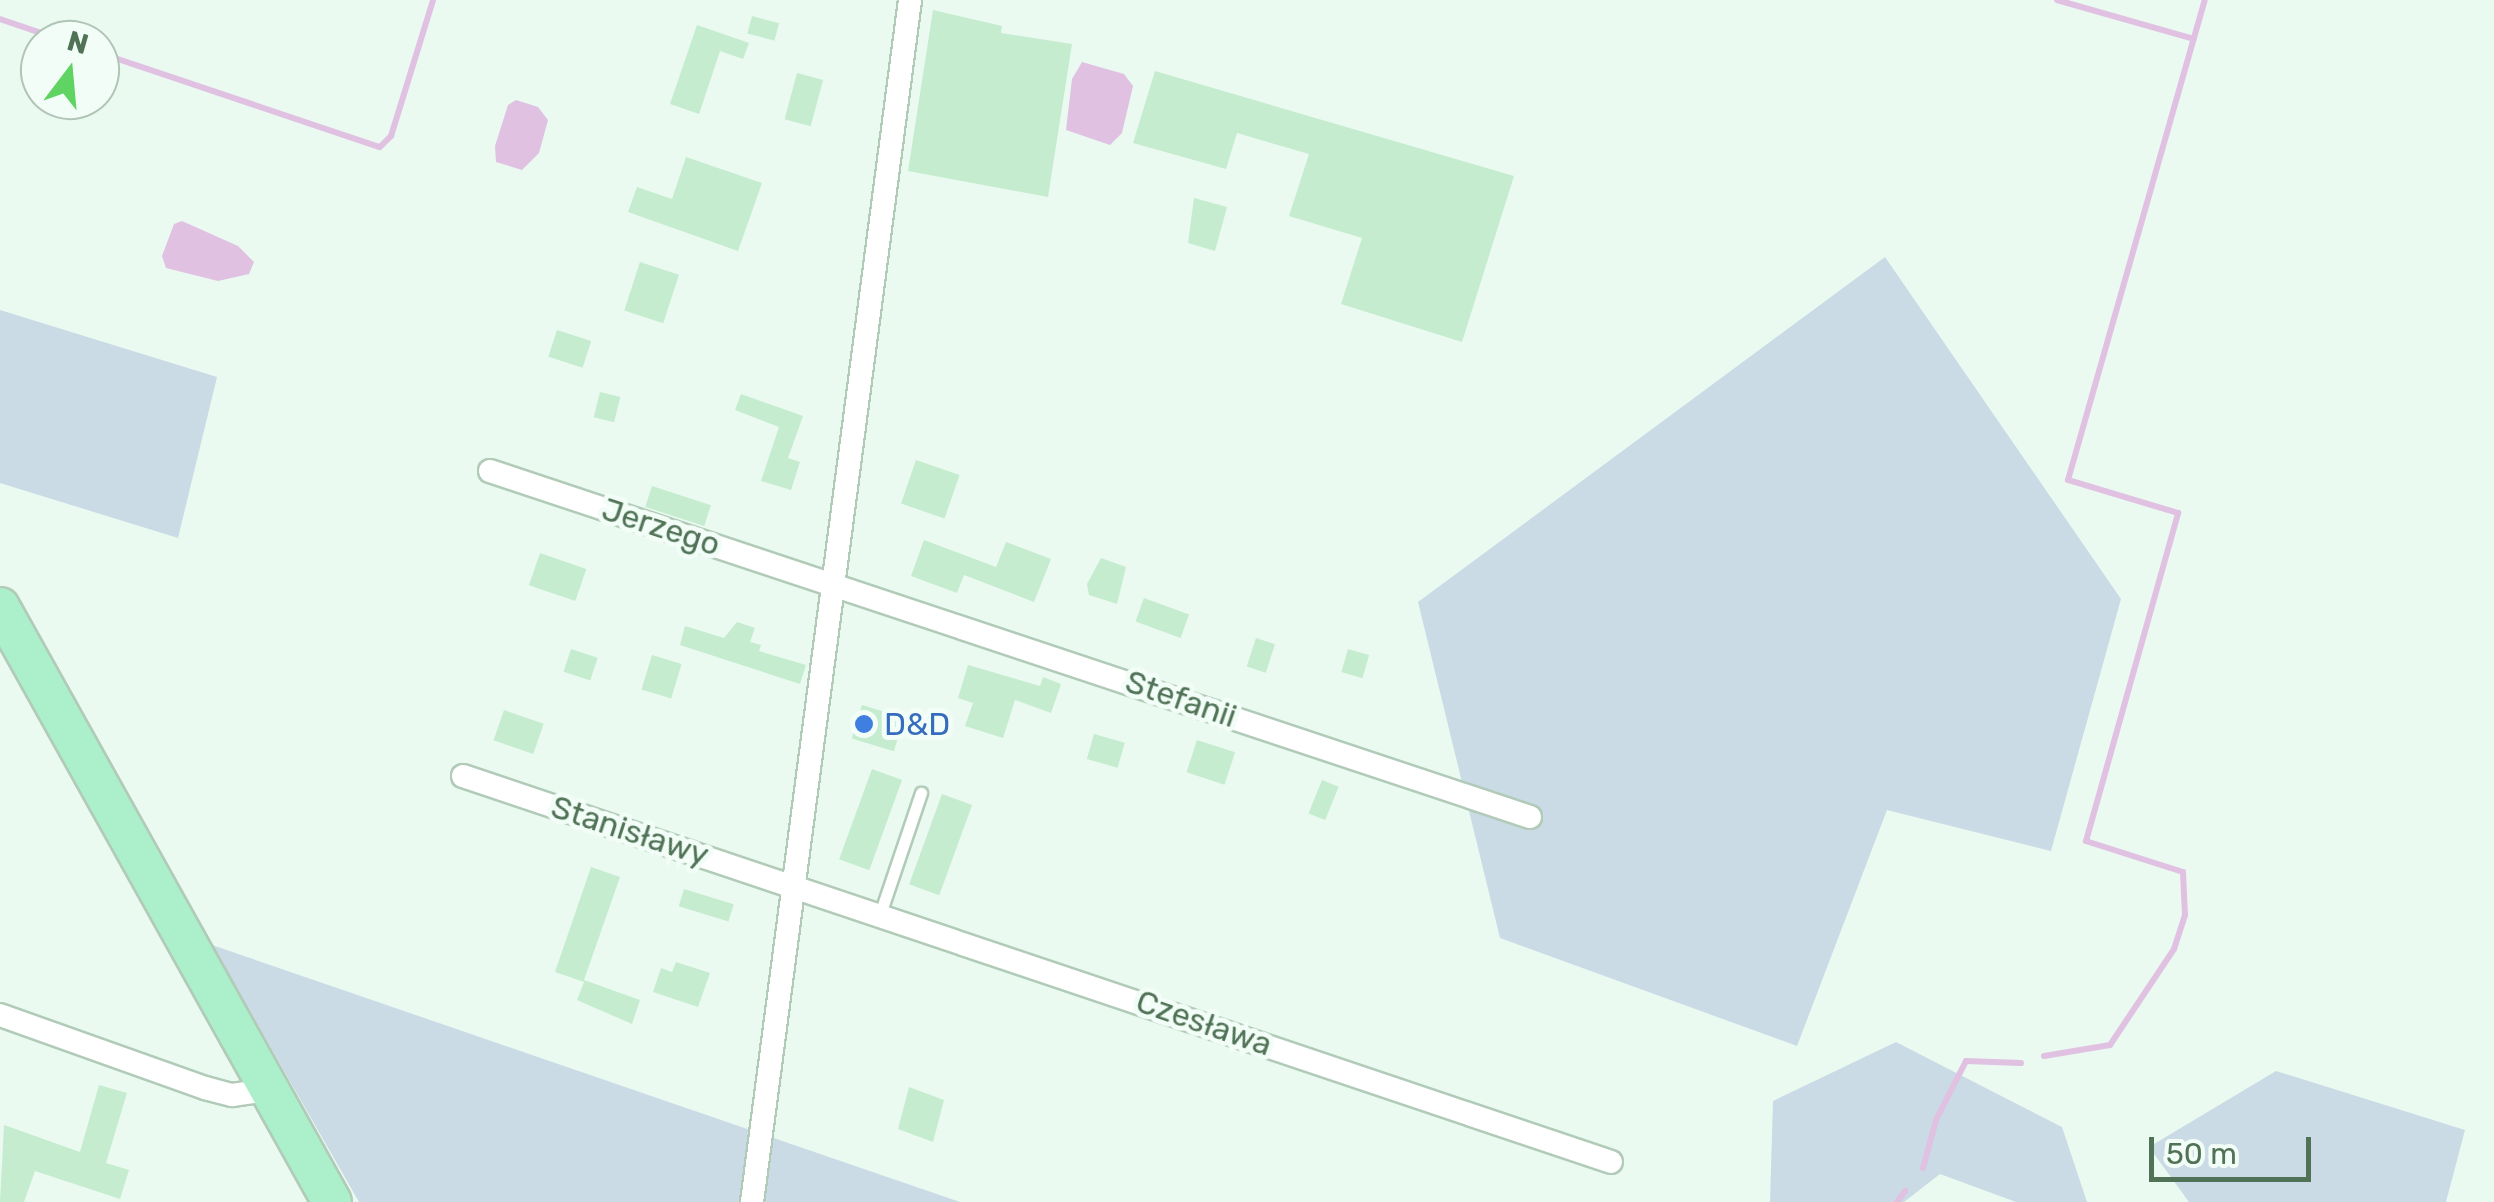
<!DOCTYPE html>
<html>
<head>
<meta charset="utf-8">
<style>
  body { margin:0 }
  #map { position:relative; width:2494px; height:1202px; overflow:hidden; background:#eafaf1; font-family:Rubik,sans-serif }
  div>[style] { position:absolute }
  [style*='--x'] { left:calc(var(--x)*1px); top:calc(var(--y)*1px); width:calc(var(--w)*1px); rotate:calc(var(--a)*1deg) }
  .green>* { inset:0; background:#cadbe6 }
  .water>* { inset:0; background:#e0c1e2 }
  .stream>* { height:6px; margin:-3px; padding:0 3px; transform-origin:3px; border-radius:3px; background:#e0c1e2 }
  .building>* { inset:0; background:#c5ecce; transform-origin:0 0 }
  .roads { filter:drop-shadow(2px 0 #b1cbb8) drop-shadow(-2px 0 #b1cbb8) drop-shadow(0 2px #b1cbb8) drop-shadow(0 -2px #b1cbb8) }
  .lane>* { height:11px; margin:-5.5px; padding:0 5.5px; transform-origin:5.5px; border-radius:5.5px; background:#fff }
  .street>* { height:22px; margin:-11px; padding:0 11px; transform-origin:11px; border-radius:11px; background:#fff }
  .primary>* { height:38px; margin:-19px; padding:0 19px; transform-origin:19px; border-radius:19px; background:#abf0ca }
  .dots>* { width:28px; height:28px; translate:-50% -50%; box-sizing:border-box; border:5px solid #f1fdf6; border-radius:50% }
  span { translate:-50% -50%; white-space:nowrap; text-align:center; line-height:1.15; -webkit-text-stroke:10px #f1fdf6; paint-order:stroke }
  .street-label { font-size:32px; color:#507256 }
  .shop-label { font-size:32px; color:#366cbe }
  .left { translate:0 -50%; text-align:left }
  .north { position:absolute; left:20px; top:20px; width:100px; height:100px; box-sizing:border-box; background:#f1fdf6; border:2px solid #b1c5b6; border-radius:50%; rotate:16deg; font-size:28px; font-weight:700; line-height:40px; text-align:center; color:#507256 }
  .north::after { content:''; display:block; margin:auto; width:35px; height:45px; background:#5fd463; clip-path:polygon(50% 0,100% 100%,50% 72%,0 100%) }
  .scale { position:absolute; left:2149px; top:1137px; width:162px; height:45px; box-sizing:border-box; border:5px solid #507256; border-top:0; padding-left:12px; font-size:30px; line-height:35px; white-space:nowrap; color:#507256; -webkit-text-stroke:8px #f1fdf6; paint-order:stroke }
</style>
</head>
<body>
<div id="map">
  <div class="green">
    <i style="clip-path:polygon(1885px 257px,2121px 599px,2051px 851px,1887px 810px,1797px 1046px,1500px 938px,1418px 602px)"></i>
    <i style="clip-path:polygon(0 310px,217px 377px,178px 538px,0 483px)"></i>
    <i style="clip-path:polygon(212px 945px,960px 1202px,359px 1202px)"></i>
    <i style="clip-path:polygon(1896px 1042px,2062px 1127px,2087px 1202px,2016px 1202px,1940px 1174px,1904px 1202px,1770px 1202px,1773px 1101px)"></i>
    <i style="clip-path:polygon(2276px 1071px,2465px 1130px,2446px 1202px,2189px 1202px,2149px 1147px)"></i>
  </div>
  <div class="water">
    <i style="clip-path:polygon(1082px 62px,1124px 74px,1133px 86px,1122px 133px,1110px 145px,1066px 130px,1072px 79px)"></i>
    <i style="clip-path:polygon(516px 100px,538px 107px,548px 120px,539px 153px,522px 170px,496px 162px,495px 146px,508px 105px)"></i>
    <i style="clip-path:polygon(182px 221px,238px 246px,254px 262px,249px 274px,218px 281px,166px 268px,162px 256px,174px 224px)"></i>
  </div>
  <div class="stream">
    <i style="--x:2057;--y:0;--w:142;--a:15.9"></i>
    <i style="--x:0;--y:19;--w:65;--a:18.7"></i>
    <i style="--x:100;--y:53;--w:295;--a:18.6"></i>
    <i style="--x:380;--y:147;--w:16;--a:-45"></i>
    <i style="--x:391;--y:136;--w:142;--a:-72.8"></i>
    <i style="--x:2044;--y:1056;--w:67;--a:-9.5"></i>
    <i style="--x:2110;--y:1045;--w:115;--a:-56.3"></i>
    <i style="--x:2174;--y:949;--w:36;--a:-72"></i>
    <i style="--x:2185;--y:915;--w:43;--a:-92.7"></i>
    <i style="--x:2183;--y:872;--w:102;--a:-162.3"></i>
    <i style="--x:2086;--y:841;--w:341;--a:-74.3"></i>
    <i style="--x:2178;--y:513;--w:115;--a:-163.3"></i>
    <i style="--x:2068;--y:480;--w:499;--a:-74.1"></i>
    <i style="--x:1923;--y:1168;--w:50;--a:-74.8"></i>
    <i style="--x:1936;--y:1120;--w:66;--a:-63"></i>
    <i style="--x:1966;--y:1061;--w:55;--a:2.1"></i>
    <i style="--x:1897;--y:1202;--w:14;--a:-54"></i>
  </div>
  <div class="building">
    <i style="clip-path:polygon(933px 10px,1002px 26px,1001px 33px,1072px 44px,1048px 197px,908px 171px)"></i>
    <i style="left:752px;top:16px;width:28px;height:18px;rotate:15deg"></i>
    <i style="clip-path:polygon(697px 25px,749px 43px,743px 59px,720px 51px,699px 114px,670px 104px)"></i>
    <i style="clip-path:polygon(1155px 71px,1514px 176px,1462px 342px,1341px 304px,1362px 238px,1289px 216px,1309px 154px,1237px 133px,1226px 169px,1133px 143px)"></i>
    <i style="left:797px;top:73px;width:27px;height:48px;rotate:15deg"></i>
    <i style="clip-path:polygon(686px 157px,762px 183px,738px 251px,628px 212px,637px 187px,672px 199px)"></i>
    <i style="clip-path:polygon(1194px 198px,1227px 207px,1215px 251px,1188px 243px)"></i>
    <i style="left:640px;top:262px;width:41px;height:51px;rotate:18deg"></i>
    <i style="left:557px;top:330px;width:36px;height:28px;rotate:18deg"></i>
    <i style="left:600px;top:392px;width:21px;height:26px;rotate:14deg"></i>
    <i style="clip-path:polygon(741px 394px,803px 416px,788px 458px,800px 462px,791px 490px,761px 481px,779px 427px,735px 410px)"></i>
    <i style="left:916px;top:460px;width:46px;height:46px;rotate:19deg"></i>
    <i style="left:652px;top:486px;width:62px;height:22px;rotate:18deg"></i>
    <i style="clip-path:polygon(924px 540px,996px 567px,1006px 542px,1051px 559px,1034px 602px,964px 575px,957px 593px,911px 576px)"></i>
    <i style="left:540px;top:553px;width:49px;height:34px;rotate:19deg"></i>
    <i style="clip-path:polygon(1101px 558px,1126px 567px,1117px 604px,1089px 595px,1087px 584px)"></i>
    <i style="left:1144px;top:598px;width:48px;height:25px;rotate:20deg"></i>
    <i style="clip-path:polygon(737px 622px,755px 628px,750px 642px,761px 645px,759px 651px,806px 665px,800px 684px,680px 645px,685px 626px,724px 638px)"></i>
    <i style="left:1256px;top:638px;width:20px;height:30px;rotate:18deg"></i>
    <i style="left:571px;top:649px;width:28px;height:24px;rotate:18deg"></i>
    <i style="left:1348px;top:649px;width:22px;height:24px;rotate:16deg"></i>
    <i style="left:652px;top:655px;width:31px;height:36px;rotate:17deg"></i>
    <i style="clip-path:polygon(968px 665px,1040px 686px,1043px 677px,1061px 684px,1051px 713px,1015px 700px,1003px 738px,965px 726px,973px 703px,958px 698px)"></i>
    <i style="left:862px;top:705px;width:44px;height:35px;rotate:17deg"></i>
    <i style="left:504px;top:710px;width:42px;height:32px;rotate:19deg"></i>
    <i style="left:1094px;top:734px;width:32px;height:26px;rotate:16deg"></i>
    <i style="left:1197px;top:740px;width:40px;height:34px;rotate:18deg"></i>
    <i style="left:872px;top:769px;width:32px;height:96px;rotate:20deg"></i>
    <i style="left:1322px;top:780px;width:18px;height:36px;rotate:22deg"></i>
    <i style="left:942px;top:794px;width:32px;height:96px;rotate:20deg"></i>
    <i style="clip-path:polygon(591px 867px,620px 877px,584px 980px,640px 1000px,632px 1024px,577px 1000px,584px 982px,555px 972px)"></i>
    <i style="left:684px;top:889px;width:52px;height:18px;rotate:17deg"></i>
    <i style="clip-path:polygon(676px 962px,710px 973px,698px 1007px,653px 992px,661px 968px,672px 972px)"></i>
    <i style="clip-path:polygon(99px 1085px,127px 1093px,106px 1163px,129px 1170px,120px 1199px,35px 1171px,24px 1202px,0 1202px,4px 1125px,80px 1152px)"></i>
    <i style="clip-path:polygon(909px 1087px,944px 1100px,933px 1142px,898px 1129px)"></i>
  </div>
  <div class="roads">
    <div class="lane">
      <i style="--x:880;--y:914;--w:128;--a:-71.3"></i>
    </div>
    <div class="street">
      <i style="--x:490;--y:471;--w:1096;--a:18.4"></i>
      <i style="--x:463;--y:776;--w:1211;--a:18.58"></i>
      <i style="--x:0;--y:1015;--w:218;--a:19.6"></i>
      <i style="--x:205;--y:1088;--w:28;--a:15"></i>
      <i style="--x:232;--y:1095;--w:37;--a:-8"></i>
      <i style="--x:752;--y:1202;--w:1212;--a:-82.51"></i>
    </div>
    <div class="primary">
      <i style="--x:0;--y:607;--w:681;--a:60.84"></i>
    </div>
  </div>
  <div class="dots">
    <i style="left:864px;top:724px;background:#3f7fe0"></i>
  </div>
  <div class="street-label">
    <span style="left:661px;top:527px;rotate:18deg">Jerzego</span>
    <span style="left:1181px;top:699px;rotate:19deg">Stefanii</span>
    <span style="left:630px;top:831px;rotate:18deg">Stanisławy</span>
    <span style="left:1204px;top:1023px;rotate:19deg">Czesława</span>
  </div>
  <div class="shop-label">
    <span class="left" style="left:884px;top:724px">D&amp;D</span>
  </div>
  <div class="north">N</div>
  <div class="scale">50 m</div>
</div>
</body>
</html>
